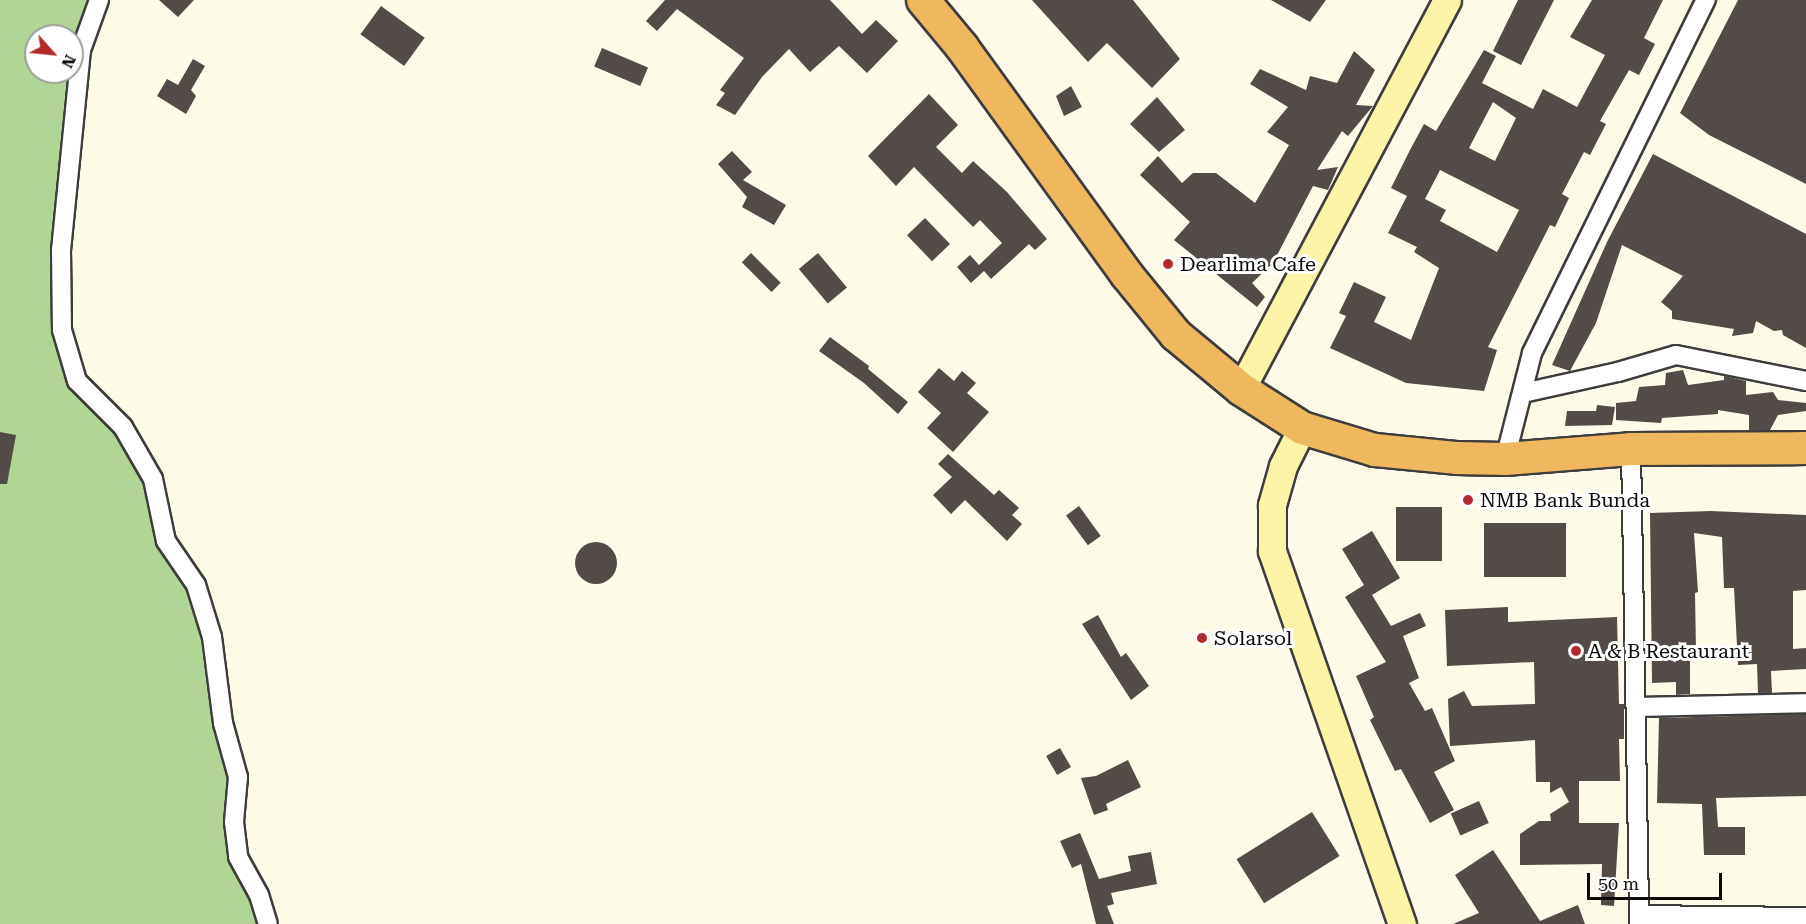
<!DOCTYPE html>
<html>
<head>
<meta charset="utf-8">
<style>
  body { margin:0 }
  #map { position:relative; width:1806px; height:924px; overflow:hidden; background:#fefae8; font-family:"Roboto Serif",serif }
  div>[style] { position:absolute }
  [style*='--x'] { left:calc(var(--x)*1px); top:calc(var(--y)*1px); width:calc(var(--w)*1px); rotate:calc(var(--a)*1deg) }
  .forest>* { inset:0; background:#b1d595 }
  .building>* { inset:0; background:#524b47; transform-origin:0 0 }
  .round { border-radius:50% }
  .roads { filter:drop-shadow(2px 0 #3d3d3d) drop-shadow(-2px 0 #3d3d3d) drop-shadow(0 2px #3d3d3d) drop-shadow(0 -2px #3d3d3d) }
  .minor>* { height:18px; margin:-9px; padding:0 9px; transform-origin:9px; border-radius:9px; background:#fff }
  .secondary>* { height:27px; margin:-13.5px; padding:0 13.5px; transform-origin:13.5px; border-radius:13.5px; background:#fbf3a6 }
  .trunk>* { height:32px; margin:-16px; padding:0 16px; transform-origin:16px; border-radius:16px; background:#f0b85e }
  .dots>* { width:16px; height:16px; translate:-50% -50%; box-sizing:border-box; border:3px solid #fff; border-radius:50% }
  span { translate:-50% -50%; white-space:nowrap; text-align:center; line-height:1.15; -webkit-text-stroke:6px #fff; paint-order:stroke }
  .poi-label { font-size:20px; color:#0a0a0a }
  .left { translate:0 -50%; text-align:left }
  .north { position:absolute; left:24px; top:24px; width:60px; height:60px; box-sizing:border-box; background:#fff; border:2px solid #9d9d9d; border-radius:50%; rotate:117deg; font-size:16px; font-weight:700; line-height:24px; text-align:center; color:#0a0a0a }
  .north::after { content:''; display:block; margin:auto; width:21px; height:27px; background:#b22a2e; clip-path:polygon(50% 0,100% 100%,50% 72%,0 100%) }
  .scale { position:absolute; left:1587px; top:873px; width:135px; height:27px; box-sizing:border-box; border:3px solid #0a0a0a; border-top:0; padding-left:8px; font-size:18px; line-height:21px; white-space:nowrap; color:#0a0a0a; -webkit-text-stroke:4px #fff; paint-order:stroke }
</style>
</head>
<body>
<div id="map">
  <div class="forest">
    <i style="clip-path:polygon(evenodd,0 0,99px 0,81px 50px,61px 250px,77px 381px,153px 479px,166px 541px,212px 637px,234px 822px,268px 924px,0 924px,0 0,36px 36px,72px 36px,72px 72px,36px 72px,36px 36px)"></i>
  </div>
  <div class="building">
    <i style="clip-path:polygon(159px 0,194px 0,178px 17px)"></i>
    <i style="clip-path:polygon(665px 0,830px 0,862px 34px,876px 20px,898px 41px,867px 73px,839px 46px,810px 72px,789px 49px,762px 77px,735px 115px,716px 105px,725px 93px,720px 90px,744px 58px,677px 9px,657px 31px,646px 21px)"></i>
    <i style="clip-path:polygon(1032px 0,1133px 0,1180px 59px,1152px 88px,1107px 43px,1088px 62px)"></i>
    <i style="clip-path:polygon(1271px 0,1326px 0,1310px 22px)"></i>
    <i style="clip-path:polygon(1518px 0,1554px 0,1521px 65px,1493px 51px)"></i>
    <i style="clip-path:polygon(evenodd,1592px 0,1663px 0,1644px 38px,1655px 44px,1639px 75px,1629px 70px,1600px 121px,1606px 124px,1590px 155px,1584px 152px,1562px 194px,1569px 198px,1555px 227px,1550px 225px,1488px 347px,1497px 350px,1484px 391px,1406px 383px,1330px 348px,1346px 316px,1339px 313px,1354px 282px,1386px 297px,1374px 322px,1411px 340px,1439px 268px,1414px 252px,1417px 247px,1388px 233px,1407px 196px,1391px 188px,1410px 150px,1424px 124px,1436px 131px,1484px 50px,1496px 56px,1482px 83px,1533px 109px,1543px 89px,1577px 107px,1605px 55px,1570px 37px,1592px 0,1493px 102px,1516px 118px,1495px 161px,1469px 148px,1493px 102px,1592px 0,1440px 170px,1519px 210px,1497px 252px,1440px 221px,1446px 210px,1425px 199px,1440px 170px)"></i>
    <i style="clip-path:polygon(1738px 0,1806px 0,1806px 184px,1709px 135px,1680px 113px)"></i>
    <i style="left:381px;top:6px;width:54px;height:35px;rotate:36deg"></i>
    <i style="left:602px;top:48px;width:50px;height:20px;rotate:23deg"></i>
    <i style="clip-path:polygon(1354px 51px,1375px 70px,1356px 105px,1373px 106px,1348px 136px,1342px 131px,1317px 170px,1338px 167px,1328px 190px,1313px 186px,1273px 263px,1252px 283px,1265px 297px,1257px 307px,1174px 240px,1190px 222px,1140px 175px,1158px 156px,1182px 183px,1193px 173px,1216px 173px,1255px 203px,1289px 145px,1267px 132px,1288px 107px,1250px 84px,1260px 69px,1306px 90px,1310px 76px,1337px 83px)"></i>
    <i style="clip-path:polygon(193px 59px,205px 66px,191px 90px,196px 96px,186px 114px,157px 96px,167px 79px,178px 85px)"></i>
    <i style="clip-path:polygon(1071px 86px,1082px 107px,1064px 116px,1056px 96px)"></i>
    <i style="clip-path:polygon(929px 94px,958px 125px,936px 147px,962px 173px,973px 161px,1007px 192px,1047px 239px,1035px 250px,1029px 244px,991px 279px,984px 271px,971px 283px,957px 267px,970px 255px,979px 265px,1002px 243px,980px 220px,973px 227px,914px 167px,896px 186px,868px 156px)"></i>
    <i style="clip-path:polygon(1157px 97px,1185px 130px,1159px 152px,1130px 124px)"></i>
    <i style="clip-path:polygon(732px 151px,752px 172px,743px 180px,786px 205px,774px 225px,742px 207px,747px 197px,718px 164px)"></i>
    <i style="clip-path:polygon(1653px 154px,1806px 234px,1806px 348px,1783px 335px,1782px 330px,1774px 331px,1756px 321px,1753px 333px,1732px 336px,1734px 329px,1672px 319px,1672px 311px,1661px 302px,1683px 276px,1622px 245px,1596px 323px,1570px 371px,1552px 365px,1607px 242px)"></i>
    <i style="left:925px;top:218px;width:36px;height:25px;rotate:46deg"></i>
    <i style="left:751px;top:253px;width:42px;height:13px;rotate:45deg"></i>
    <i style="left:818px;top:253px;width:45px;height:25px;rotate:50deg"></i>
    <i style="clip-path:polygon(830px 337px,869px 366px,868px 369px,908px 402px,898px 414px,864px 383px,819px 351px)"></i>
    <i style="clip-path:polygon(939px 368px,954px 381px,962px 371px,976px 383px,967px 393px,989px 412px,953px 452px,927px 428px,941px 413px,918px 392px)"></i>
    <i style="clip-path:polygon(1683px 370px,1688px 385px,1724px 380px,1724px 376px,1746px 381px,1746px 395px,1773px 392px,1778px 400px,1806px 403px,1806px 411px,1778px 415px,1770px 430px,1749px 430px,1749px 415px,1718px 410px,1718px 414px,1662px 418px,1661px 423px,1616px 420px,1616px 403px,1636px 401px,1639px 387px,1665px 385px,1666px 373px)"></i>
    <i style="clip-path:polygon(1597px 405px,1615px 407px,1612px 425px,1565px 426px,1567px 411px,1596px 411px)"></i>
    <i style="clip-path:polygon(0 432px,16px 435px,7px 484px,0 484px)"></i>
    <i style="clip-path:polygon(948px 454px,994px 495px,999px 490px,1019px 508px,1012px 515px,1022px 524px,1007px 541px,965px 500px,951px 514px,933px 495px,952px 477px,938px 464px)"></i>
    <i style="left:1079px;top:506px;width:37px;height:16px;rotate:54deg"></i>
    <i style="left:1396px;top:507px;width:46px;height:54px"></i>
    <i style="clip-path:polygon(1711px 511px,1806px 515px,1806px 590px,1793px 591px,1793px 649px,1806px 648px,1806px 669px,1771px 671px,1772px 693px,1758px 693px,1757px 664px,1738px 665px,1734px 588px,1724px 588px,1722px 537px,1694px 533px,1698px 592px,1695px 593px,1696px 651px,1690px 651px,1690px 694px,1676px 695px,1676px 682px,1652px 683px,1650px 513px)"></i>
    <i style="left:1566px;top:523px;width:54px;height:82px;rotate:90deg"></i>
    <i style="clip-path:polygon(1372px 531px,1400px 578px,1372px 595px,1391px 626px,1420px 613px,1426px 626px,1403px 636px,1419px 678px,1409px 683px,1425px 711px,1432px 708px,1455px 761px,1434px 772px,1454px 810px,1430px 823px,1401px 769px,1395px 771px,1370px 720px,1374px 717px,1356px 676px,1386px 662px,1345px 597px,1364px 585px,1342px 549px)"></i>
    <i class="round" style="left:575px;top:542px;width:42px;height:42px"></i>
    <i style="clip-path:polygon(1508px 607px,1508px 622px,1617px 617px,1619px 704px,1624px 704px,1624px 739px,1619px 739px,1620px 781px,1579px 781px,1579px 823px,1619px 823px,1614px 906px,1601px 905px,1602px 864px,1520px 865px,1520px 834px,1539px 821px,1551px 821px,1550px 814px,1569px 802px,1561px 787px,1550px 793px,1550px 782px,1536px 782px,1535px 740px,1450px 746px,1448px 699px,1464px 691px,1472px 706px,1535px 704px,1534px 662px,1447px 666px,1445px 610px)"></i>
    <i style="clip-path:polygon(1098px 615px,1121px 657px,1126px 653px,1149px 686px,1131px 700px,1082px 624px)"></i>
    <i style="clip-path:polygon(1806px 714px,1806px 796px,1716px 798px,1718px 827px,1745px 827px,1745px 855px,1704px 855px,1702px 804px,1657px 803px,1659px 718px)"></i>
    <i style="left:1060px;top:748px;width:22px;height:16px;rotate:60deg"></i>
    <i style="clip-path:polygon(1128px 760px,1141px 787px,1106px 804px,1108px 810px,1094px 815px,1081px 778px,1096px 776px)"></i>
    <i style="left:1479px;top:801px;width:24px;height:31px;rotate:66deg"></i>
    <i style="left:1312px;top:812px;width:52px;height:89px;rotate:58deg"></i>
    <i style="clip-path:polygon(1080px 833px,1099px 879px,1131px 871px,1128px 856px,1151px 852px,1157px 884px,1111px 893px,1114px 904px,1107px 906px,1114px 924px,1096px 924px,1081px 864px,1072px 868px,1060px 841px)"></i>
    <i style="clip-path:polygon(1493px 850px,1540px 921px,1578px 905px,1585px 924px,1453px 924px,1479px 913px,1455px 875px)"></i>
  </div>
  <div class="roads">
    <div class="minor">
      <i style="--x:99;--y:0;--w:53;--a:109.8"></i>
      <i style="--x:81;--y:50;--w:201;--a:95.7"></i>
      <i style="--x:61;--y:250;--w:80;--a:89.3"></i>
      <i style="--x:62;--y:330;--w:53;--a:73.6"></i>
      <i style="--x:77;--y:381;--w:65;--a:45"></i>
      <i style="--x:123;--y:427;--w:60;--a:60"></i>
      <i style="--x:153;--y:479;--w:63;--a:78.2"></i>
      <i style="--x:166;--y:541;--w:53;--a:55.7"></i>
      <i style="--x:196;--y:585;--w:54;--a:72.9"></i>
      <i style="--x:212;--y:637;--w:87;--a:82.7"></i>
      <i style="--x:223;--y:723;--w:56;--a:74.5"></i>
      <i style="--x:238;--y:777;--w:45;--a:95.1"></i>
      <i style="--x:234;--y:822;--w:35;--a:83"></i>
      <i style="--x:238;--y:857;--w:43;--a:61.1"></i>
      <i style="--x:259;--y:895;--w:30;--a:73"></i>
      <i style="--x:1523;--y:393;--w:97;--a:-12.5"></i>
      <i style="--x:1618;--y:372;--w:60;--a:-16.3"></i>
      <i style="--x:1676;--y:355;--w:133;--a:11.3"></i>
      <i style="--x:1631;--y:449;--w:475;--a:89"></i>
      <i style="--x:1505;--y:459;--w:109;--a:-75.7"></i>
      <i style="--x:1532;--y:353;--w:394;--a:-63.8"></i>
      <i style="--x:1636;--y:707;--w:170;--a:-1.3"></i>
      <i style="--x:1639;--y:915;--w:167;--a:0.7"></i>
    </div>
    <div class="secondary">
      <i style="--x:1241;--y:389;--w:440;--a:-62.1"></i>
      <i style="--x:1302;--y:428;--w:42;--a:116.6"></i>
      <i style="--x:1283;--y:466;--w:41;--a:105.8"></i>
      <i style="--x:1272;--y:505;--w:46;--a:90"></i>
      <i style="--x:1272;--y:551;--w:395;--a:70.8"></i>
    </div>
    <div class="trunk">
      <i style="--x:923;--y:0;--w:61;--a:50.3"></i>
      <i style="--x:962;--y:47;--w:281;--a:54.1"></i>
      <i style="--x:1127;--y:275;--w:77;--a:50.8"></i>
      <i style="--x:1176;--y:335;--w:85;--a:39.7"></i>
      <i style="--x:1241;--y:389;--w:72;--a:32.6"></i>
      <i style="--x:1302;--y:428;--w:76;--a:16.8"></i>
      <i style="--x:1375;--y:450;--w:81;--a:5.6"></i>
      <i style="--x:1456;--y:458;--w:49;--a:1.2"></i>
      <i style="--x:1505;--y:459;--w:126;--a:-4.5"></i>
      <i style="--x:1631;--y:449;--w:175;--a:-0.3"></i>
    </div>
  </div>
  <div class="dots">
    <i style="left:1168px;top:264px;background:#b22a2e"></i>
    <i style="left:1468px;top:500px;background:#b22a2e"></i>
    <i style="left:1202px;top:638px;background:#b22a2e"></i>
    <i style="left:1576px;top:651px;background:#b22a2e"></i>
  </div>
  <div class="poi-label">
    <span class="left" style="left:1180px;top:264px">Dearlima Cafe</span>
    <span class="left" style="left:1480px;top:500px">NMB Bank Bunda</span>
    <span class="left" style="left:1214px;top:638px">Solarsol</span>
    <span class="left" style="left:1588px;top:651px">A &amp; B Restaurant</span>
  </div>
  <div class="north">N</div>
  <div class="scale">50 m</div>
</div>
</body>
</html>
